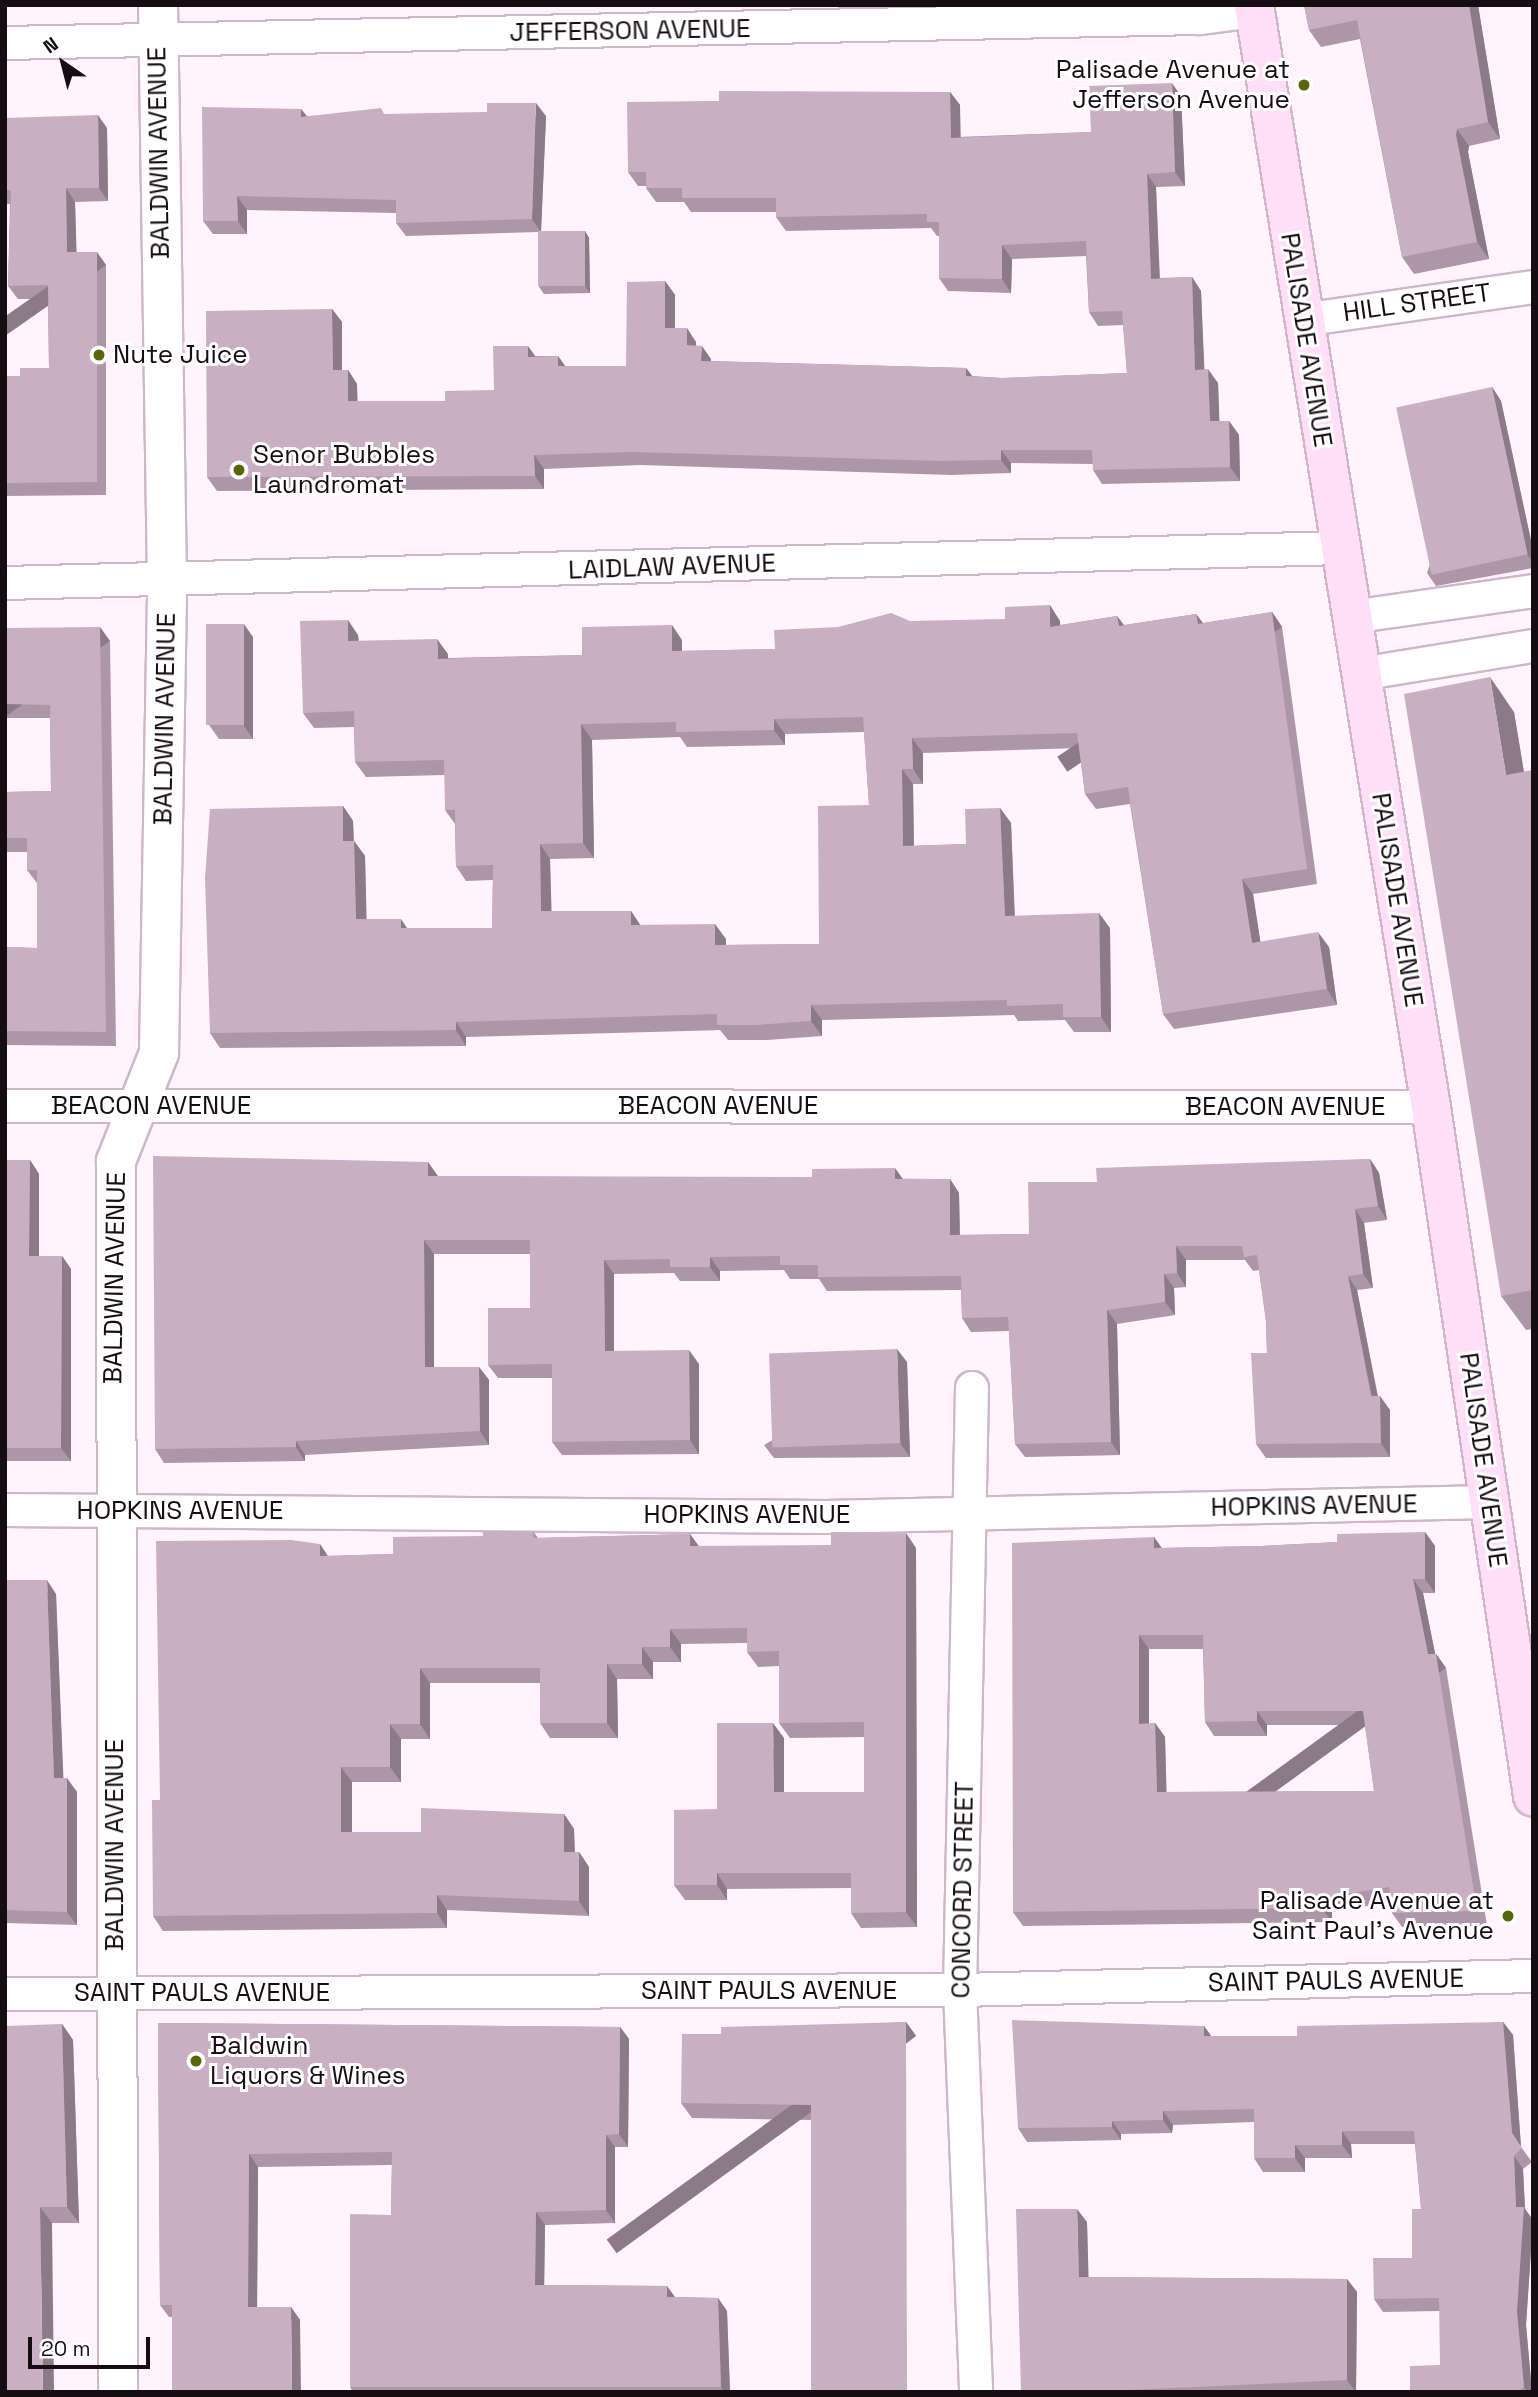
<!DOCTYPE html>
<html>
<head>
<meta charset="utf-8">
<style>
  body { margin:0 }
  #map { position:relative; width:1538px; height:2397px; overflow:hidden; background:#fff4fc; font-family:"Space Grotesk",sans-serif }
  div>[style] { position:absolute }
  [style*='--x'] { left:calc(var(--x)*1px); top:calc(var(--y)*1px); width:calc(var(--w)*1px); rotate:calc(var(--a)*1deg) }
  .roads { filter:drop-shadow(2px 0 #d0b6c9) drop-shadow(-2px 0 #d0b6c9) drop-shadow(0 2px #d0b6c9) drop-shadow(0 -2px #d0b6c9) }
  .minor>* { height:32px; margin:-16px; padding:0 16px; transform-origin:16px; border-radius:16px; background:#fff }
  .tertiary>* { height:38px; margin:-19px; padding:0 19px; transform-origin:19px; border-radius:19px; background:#fff }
  .secondary>* { height:38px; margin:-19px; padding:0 19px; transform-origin:19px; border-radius:19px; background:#fedff7 }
  .wall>* { inset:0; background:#ad96a7 }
  .shaded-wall>* { inset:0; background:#8d7a88; transform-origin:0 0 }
  .building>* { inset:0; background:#c9afc2; transform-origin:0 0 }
  .dots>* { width:19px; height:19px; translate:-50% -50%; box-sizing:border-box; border:4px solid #fff; border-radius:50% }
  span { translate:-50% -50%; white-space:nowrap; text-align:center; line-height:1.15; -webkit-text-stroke:6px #fff; paint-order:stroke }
  .street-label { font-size:26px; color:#160d13 }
  .poi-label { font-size:26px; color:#160d13 }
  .right { translate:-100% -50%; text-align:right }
  .left { translate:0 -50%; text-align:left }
  .frame { position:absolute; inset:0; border:7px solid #160d13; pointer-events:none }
  .north { position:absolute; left:28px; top:28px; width:70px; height:70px; -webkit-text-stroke:5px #fff; paint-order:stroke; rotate:325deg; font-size:19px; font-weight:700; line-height:28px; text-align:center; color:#160d13 }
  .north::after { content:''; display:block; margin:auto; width:24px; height:32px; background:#160d13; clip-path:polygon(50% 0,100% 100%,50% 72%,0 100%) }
  .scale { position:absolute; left:28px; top:2337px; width:122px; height:32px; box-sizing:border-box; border:4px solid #160d13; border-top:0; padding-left:9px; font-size:21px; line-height:24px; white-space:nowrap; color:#160d13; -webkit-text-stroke:5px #fff; paint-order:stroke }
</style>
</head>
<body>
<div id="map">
  <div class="roads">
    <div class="minor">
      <i style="--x:5;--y:43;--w:1195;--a:-1.2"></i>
      <i style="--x:1200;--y:18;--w:55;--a:-7.3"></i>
      <i style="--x:1302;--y:320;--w:233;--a:-8.1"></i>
      <i style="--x:5;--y:583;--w:1334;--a:-1.5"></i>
      <i style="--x:1351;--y:617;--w:184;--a:-8.1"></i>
      <i style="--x:1360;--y:674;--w:175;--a:-9.2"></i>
      <i style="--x:5;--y:1106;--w:1426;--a:0.04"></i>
      <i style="--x:972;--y:1388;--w:602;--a:91.14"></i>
      <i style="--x:960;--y:1990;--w:402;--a:87.7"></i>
      <i style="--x:5;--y:1510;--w:821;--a:0.49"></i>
      <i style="--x:826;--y:1517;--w:663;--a:-1.3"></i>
      <i style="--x:5;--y:1994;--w:955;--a:-0.24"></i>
      <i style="--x:960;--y:1990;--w:573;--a:-1.4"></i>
    </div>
    <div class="tertiary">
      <i style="--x:118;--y:2392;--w:1231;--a:-90.09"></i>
      <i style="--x:116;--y:1161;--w:116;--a:-68.3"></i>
      <i style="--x:159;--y:1053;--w:471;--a:-89"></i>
      <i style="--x:167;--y:582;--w:577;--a:-90.89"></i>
    </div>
    <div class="secondary">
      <i style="--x:1254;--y:5;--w:1116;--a:80.88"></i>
      <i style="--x:1431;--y:1107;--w:697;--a:81.58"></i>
    </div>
  </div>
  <div class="wall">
    <i style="clip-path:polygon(1304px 5px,1478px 5px,1500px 139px,1469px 146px,1468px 152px,1489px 259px,1414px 274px,1402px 257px,1360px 39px,1321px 47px,1309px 30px)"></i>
    <i style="clip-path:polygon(950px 92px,960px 105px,960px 137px,1091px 132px,1181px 96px,1185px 186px,1156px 187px,1160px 278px,1192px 277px,1201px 291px,1204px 370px,1218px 383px,1219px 421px,1229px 421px,1239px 435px,1240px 481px,1102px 484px,1093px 470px,1093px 464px,1011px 463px,1011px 473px,951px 475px,640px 465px,544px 469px,544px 489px,217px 491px,207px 477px,332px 309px,342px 322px,342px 370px,348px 370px,357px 384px,357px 401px,445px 401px,494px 390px,535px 356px,558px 356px,565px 366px,626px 366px,665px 281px,675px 295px,675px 328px,696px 342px,696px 345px,711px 359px,711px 361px,966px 368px,972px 376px,1002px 378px,1127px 373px,1123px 325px,1098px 326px,1089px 312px,1086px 256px,1012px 259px,1011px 293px,948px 291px,939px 278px,939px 236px,937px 236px,931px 228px,786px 231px,776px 217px,776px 212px,691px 212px,684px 202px,656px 202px,646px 188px,646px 186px,638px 186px,628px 172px,719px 101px)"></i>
    <i style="clip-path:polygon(301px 109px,307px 116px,384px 114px,546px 116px,541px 232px,585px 231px,589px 238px,590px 293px,544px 294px,539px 287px,538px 232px,406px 236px,396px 223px,396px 213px,247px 210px,247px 234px,213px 234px,203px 221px)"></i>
    <i style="clip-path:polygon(5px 118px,107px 128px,108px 201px,75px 202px,76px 252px,106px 265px,106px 495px,5px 496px,5px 376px,20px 376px,49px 368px,48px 299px,18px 299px,8px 286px,10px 204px,5px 204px)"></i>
    <i style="clip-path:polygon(1492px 387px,1501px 401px,1533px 550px,1533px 568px,1436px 586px,1427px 573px)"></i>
    <i style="clip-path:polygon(evenodd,1272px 612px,1282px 627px,1317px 884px,1253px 894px,1260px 942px,1329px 947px,1337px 1005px,1174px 1029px,1163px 1014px,1130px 804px,1096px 809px,1085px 794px,1079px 748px,923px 753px,923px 784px,913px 784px,914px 846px,966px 844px,1000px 808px,1011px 823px,1015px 916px,1110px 928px,1111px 1032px,1074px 1032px,1065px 1020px,1018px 1021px,1014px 1015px,822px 1020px,822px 1036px,767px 1040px,728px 1040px,720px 1030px,466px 1037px,466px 1046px,220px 1048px,210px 1033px,343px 806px,353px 821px,354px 841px,365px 856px,366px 919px,408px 928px,492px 928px,493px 880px,466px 881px,456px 866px,455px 824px,445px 810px,445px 775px,366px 777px,355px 762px,354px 727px,314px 728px,303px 713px,358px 635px,359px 641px,448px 654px,448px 658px,582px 655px,682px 640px,682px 651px,775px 649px,838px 627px,910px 621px,1060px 621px,1060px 625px,1117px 616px,1124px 625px,1196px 614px,1203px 623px,1272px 612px,864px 732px,869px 805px,819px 944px,726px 945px,726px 939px,640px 925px,631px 911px,551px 911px,550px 859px,594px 858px,592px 740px,680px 737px,687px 747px,785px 745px,785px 734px,864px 732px)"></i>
    <i style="clip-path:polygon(5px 628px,110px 641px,116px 1046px,5px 1045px,5px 947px,37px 948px,37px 883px,27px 870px,27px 852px,5px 852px,5px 792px,51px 791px,50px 718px,5px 718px)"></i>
    <i style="clip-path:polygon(253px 637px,253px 739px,219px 739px,209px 725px)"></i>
    <i style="clip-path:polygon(1514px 712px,1524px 772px,1533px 770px,1533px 1329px,1526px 1330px,1501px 1296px)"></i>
    <i style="clip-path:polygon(1370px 1159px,1379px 1173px,1387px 1220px,1364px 1223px,1373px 1288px,1357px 1290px,1378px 1396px,1390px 1410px,1390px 1457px,1266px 1458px,1256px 1444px,1267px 1353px,1266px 1321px,1259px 1270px,1253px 1271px,1245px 1260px,1186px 1260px,1186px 1287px,1174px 1288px,1175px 1315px,1117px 1324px,1120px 1455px,1025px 1457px,1015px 1444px,1009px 1331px,971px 1332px,962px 1318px,961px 1290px,827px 1291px,819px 1279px,790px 1279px,784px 1270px,720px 1271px,720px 1281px,680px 1281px,674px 1273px,614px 1274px,614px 1351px,699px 1364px,699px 1454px,562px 1455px,552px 1442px,552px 1378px,498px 1378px,488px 1365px,530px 1308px,530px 1254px,434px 1254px,434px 1367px,479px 1367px,489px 1380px,489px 1445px,305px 1455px,305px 1461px,164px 1463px,155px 1449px,438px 1176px,950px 1179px,959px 1193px,960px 1235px,1029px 1234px,1097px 1182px)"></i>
    <i style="clip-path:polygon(5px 1160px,30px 1160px,39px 1174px,39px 1256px,62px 1256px,71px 1269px,71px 1461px,5px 1461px)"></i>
    <i style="clip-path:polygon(907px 1362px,910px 1457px,774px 1458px,764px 1445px)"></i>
    <i style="clip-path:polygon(533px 1531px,538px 1538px,690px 1534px,698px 1546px,916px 1548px,917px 1927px,861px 1928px,851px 1913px,851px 1888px,727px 1889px,727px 1900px,685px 1900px,674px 1885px,717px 1809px,784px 1738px,784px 1792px,864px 1792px,864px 1737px,790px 1738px,779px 1723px,779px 1666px,758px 1667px,747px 1652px,747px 1643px,681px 1644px,681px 1662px,653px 1662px,653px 1679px,617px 1679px,618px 1738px,550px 1738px,540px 1723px,540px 1683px,430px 1683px,430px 1739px,401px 1739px,401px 1782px,352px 1782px,352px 1832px,421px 1832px,564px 1814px,574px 1829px,575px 1852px,579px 1852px,589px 1867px,589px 1916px,447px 1910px,447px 1928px,163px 1931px,153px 1916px,160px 1800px,328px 1556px,393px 1554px,483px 1536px)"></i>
    <i style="clip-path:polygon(evenodd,1425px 1532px,1435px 1546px,1435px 1593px,1423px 1593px,1435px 1654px,1436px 1654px,1446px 1668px,1487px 1926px,1402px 1927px,1392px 1913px,1391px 1902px,1332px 1912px,1332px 1922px,1023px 1926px,1013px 1912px,1154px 1537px,1161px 1548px,1261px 1546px,1337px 1542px,1425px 1532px,1149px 1649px,1203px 1649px,1205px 1722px,1214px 1736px,1267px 1736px,1267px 1725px,1365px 1725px,1374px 1791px,1166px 1792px,1165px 1737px,1155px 1723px,1149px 1724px,1149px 1649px)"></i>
    <i style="clip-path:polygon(5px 1580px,56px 1594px,63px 1778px,77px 1792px,77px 1925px,5px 1923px)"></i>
    <i style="clip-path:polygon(906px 2022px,916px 2036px,811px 2120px,692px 2118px,681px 2103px,721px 2034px)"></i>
    <i style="clip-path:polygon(1503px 2022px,1513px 2035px,1521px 2147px,1532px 2162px,1523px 2169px,1525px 2209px,1533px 2220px,1526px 2325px,1532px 2392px,1410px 2392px,1440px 2365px,1440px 2311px,1383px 2312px,1374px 2299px,1412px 2258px,1421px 2209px,1415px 2144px,1351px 2144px,1352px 2158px,1305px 2158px,1305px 2172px,1263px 2172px,1254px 2158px,1254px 2122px,1173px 2125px,1172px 2133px,1121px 2134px,1121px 2140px,1027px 2142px,1018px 2128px,1204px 2026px,1211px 2036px,1297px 2036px)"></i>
    <i style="clip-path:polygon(158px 2023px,620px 2027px,629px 2039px,628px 2147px,615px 2147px,615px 2223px,545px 2225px,544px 2285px,667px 2286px,675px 2297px,718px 2298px,727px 2311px,730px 2392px,353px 2392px,350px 2387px,391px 2215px,392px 2165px,258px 2167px,257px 2307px,291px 2307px,300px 2320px,169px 2317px,160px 2305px)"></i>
    <i style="clip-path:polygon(62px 2024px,73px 2040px,79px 2223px,52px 2223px,5px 2392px)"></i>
    <i style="clip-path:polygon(1087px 2222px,1088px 2277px,1347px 2279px,1357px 2292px,1356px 2392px,1021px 2392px)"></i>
  </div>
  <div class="shaded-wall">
    <i style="clip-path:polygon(1469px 5px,1478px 5px,1500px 139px,1488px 122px)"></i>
    <i style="clip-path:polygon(1172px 83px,1181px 96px,1185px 186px,1175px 172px)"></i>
    <i style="clip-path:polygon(950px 92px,960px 105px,961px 151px,951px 138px)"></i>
    <i style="clip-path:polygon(536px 103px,546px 116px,541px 232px,532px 219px)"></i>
    <i style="clip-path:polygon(301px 109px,311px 122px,301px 117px)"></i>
    <i style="clip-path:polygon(98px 115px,107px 128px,108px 201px,99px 188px)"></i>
    <i style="clip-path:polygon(1457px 129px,1469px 146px,1468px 152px,1489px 259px,1477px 242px,1456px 135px)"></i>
    <i style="clip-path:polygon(1147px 174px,1156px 187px,1160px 292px,1151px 279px)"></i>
    <i style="clip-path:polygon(66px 188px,75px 202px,77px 266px,67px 252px)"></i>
    <i style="clip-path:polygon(237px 196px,247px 210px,247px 234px,238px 221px)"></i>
    <i style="clip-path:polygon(585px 231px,589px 238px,590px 293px,585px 286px)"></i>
    <i style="clip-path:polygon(1002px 245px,1012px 259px,1011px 293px,1002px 279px)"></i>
    <i style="left:97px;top:252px;width:16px;height:230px;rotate:55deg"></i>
    <i style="clip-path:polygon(1192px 277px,1201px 291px,1205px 383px,1195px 370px)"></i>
    <i style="clip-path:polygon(665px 281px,675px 295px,675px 341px,665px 328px)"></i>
    <i style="clip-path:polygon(332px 309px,342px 322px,342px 384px,333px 370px)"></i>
    <i style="clip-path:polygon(687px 328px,696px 342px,696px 359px,687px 345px)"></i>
    <i style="clip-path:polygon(528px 346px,538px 360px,528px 357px)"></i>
    <i style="clip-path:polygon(702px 346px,711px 359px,711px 375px,701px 361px)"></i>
    <i style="clip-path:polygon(558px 356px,568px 370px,558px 366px)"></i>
    <i style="clip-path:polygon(966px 368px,976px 381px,966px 376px)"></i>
    <i style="clip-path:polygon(1208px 369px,1218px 383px,1220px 435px,1210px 421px)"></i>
    <i style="clip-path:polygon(348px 370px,357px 384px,358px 415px,348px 401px)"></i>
    <i style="clip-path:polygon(1492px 387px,1501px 401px,1533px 550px,1533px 562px,1527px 554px)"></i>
    <i style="clip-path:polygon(1229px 421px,1239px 435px,1240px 481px,1230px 467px)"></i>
    <i style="clip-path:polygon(1001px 450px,1011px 463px,1011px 473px,1001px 460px)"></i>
    <i style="clip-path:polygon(534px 455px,544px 469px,544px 489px,535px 476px)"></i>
    <i style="clip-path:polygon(1050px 605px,1060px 621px,1061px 642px,1050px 627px)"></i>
    <i style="left:1272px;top:612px;width:18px;height:259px;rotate:56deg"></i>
    <i style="clip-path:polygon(1196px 614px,1207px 629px,1198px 624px)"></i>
    <i style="clip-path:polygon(1117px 616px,1128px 631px,1119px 626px)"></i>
    <i style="clip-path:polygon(348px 620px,358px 635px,359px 656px,348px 641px)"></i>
    <i style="clip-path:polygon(244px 624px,253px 637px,253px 739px,244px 726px)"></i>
    <i style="clip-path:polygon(672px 625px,682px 640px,682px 666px,672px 651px)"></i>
    <i style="left:100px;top:627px;width:17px;height:405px;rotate:54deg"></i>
    <i style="clip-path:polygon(437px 639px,448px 654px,448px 674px,438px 659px)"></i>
    <i style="clip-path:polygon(1490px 677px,1514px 712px,1530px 810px,1506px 775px)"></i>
    <i style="clip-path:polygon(774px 719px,785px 734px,785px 745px,774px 730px)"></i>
    <i style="clip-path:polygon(581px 724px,592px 740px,594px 858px,583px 843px)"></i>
    <i style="clip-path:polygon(912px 738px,923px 753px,923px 784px,913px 769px)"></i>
    <i style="clip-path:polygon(902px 769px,913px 784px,914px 861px,903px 846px)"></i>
    <i style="clip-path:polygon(343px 806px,353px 821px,354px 856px,343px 841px)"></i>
    <i style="clip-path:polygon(1000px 808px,1011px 823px,1015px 931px,1005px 916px)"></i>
    <i style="clip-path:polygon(354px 841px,365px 856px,367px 934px,356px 919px)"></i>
    <i style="clip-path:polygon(540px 844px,550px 859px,552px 926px,541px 911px)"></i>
    <i style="clip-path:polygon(1242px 879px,1253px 894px,1263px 958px,1252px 943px)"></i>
    <i style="clip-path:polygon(631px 911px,641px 926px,631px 925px)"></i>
    <i style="clip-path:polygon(1099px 913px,1110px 928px,1111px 1032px,1101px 1017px)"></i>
    <i style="clip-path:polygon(401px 919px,411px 934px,401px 928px)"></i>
    <i style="clip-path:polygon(715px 924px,726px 939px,726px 960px,715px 945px)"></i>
    <i style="clip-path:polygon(1318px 932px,1329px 947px,1337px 1005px,1327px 989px)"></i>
    <i style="clip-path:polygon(811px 1005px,822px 1020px,822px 1036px,811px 1021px)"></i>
    <i style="clip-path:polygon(456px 1022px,466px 1037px,466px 1046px,456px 1030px)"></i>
    <i style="clip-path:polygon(1370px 1159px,1379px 1173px,1387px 1220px,1378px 1206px)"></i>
    <i style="clip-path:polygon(30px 1160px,39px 1174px,39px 1269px,29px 1256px)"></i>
    <i style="clip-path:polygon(428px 1162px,438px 1176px,428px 1176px)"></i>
    <i style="clip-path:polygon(895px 1168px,905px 1182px,895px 1179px)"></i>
    <i style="clip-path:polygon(950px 1179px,959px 1193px,960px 1249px,950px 1235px)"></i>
    <i style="clip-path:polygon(1355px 1209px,1364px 1223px,1373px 1288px,1363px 1274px)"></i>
    <i style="clip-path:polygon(424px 1240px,434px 1254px,434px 1381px,425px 1367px)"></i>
    <i style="clip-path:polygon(1176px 1246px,1186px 1260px,1186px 1287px,1177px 1273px)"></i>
    <i style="clip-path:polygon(62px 1256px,71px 1269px,71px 1461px,61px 1448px)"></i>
    <i style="clip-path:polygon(710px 1257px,720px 1271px,720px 1281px,710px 1267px)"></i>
    <i style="clip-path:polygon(604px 1260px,614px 1274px,614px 1365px,605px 1351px)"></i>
    <i style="clip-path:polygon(1164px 1274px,1174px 1288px,1175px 1315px,1165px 1302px)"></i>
    <i style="clip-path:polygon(1348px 1276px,1357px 1290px,1380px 1409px,1380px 1396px,1390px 1410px,1390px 1457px,1381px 1443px)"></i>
    <i style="clip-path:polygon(1107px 1310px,1117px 1324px,1120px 1455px,1111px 1442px)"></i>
    <i style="clip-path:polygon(897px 1349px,907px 1362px,910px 1457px,900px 1443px)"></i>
    <i style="clip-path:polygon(689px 1350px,699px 1364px,699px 1454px,690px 1440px)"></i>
    <i style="clip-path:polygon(479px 1367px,489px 1380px,489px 1445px,480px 1431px)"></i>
    <i style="clip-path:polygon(296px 1441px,305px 1455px,305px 1461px,296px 1447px)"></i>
    <i style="clip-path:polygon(1425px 1532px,1435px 1546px,1435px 1593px,1425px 1579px)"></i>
    <i style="clip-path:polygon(906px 1533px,916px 1548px,917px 1927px,906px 1912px)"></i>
    <i style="clip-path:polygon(690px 1534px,701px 1549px,690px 1546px)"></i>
    <i style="clip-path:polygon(1154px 1537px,1164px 1551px,1154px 1548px)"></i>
    <i style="clip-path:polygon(320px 1544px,330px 1559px,320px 1556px)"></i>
    <i style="clip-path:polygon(1413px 1579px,1423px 1593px,1438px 1668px,1428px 1654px)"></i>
    <i style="clip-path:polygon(47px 1580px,56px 1594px,64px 1792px,54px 1778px)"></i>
    <i style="clip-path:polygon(670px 1629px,681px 1644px,681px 1662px,670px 1647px)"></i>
    <i style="clip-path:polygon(1139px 1635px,1149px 1649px,1149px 1738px,1139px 1724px)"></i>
    <i style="clip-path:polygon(642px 1647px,653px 1662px,653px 1679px,642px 1664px)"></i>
    <i style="left:1436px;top:1654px;width:17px;height:260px;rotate:54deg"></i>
    <i style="clip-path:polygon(607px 1664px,617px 1679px,618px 1738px,607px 1723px)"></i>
    <i style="clip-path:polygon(420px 1668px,430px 1683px,430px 1739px,420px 1724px)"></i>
    <i style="clip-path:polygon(1257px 1711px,1267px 1725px,1267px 1736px,1257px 1721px)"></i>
    <i style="clip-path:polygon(773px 1723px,784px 1738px,784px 1807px,774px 1792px)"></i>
    <i style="clip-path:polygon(1155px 1723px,1165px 1737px,1167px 1807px,1157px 1792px)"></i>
    <i style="clip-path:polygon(390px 1724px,401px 1739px,401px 1782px,390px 1767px)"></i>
    <i style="clip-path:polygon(341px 1767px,352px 1782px,352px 1847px,341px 1832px)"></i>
    <i style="clip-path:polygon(67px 1778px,77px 1792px,77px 1925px,67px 1912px)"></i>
    <i style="clip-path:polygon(564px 1814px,574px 1829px,575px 1867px,564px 1852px)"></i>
    <i style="clip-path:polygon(579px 1852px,589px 1867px,589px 1916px,579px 1901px)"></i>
    <i style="clip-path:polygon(717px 1873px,727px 1889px,727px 1900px,717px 1885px)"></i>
    <i style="clip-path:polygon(437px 1895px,447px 1910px,447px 1928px,437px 1913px)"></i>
    <i style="clip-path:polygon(1322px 1898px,1332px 1912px,1332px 1922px,1322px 1908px)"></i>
    <i style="left:906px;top:2022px;width:17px;height:370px;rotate:54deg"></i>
    <i style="clip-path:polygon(1503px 2022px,1513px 2035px,1521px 2147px,1512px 2133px)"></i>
    <i style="clip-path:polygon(62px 2024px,73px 2040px,79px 2223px,67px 2207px)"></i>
    <i style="clip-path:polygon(1204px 2026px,1214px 2040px,1204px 2036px)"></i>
    <i style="clip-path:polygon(620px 2027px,629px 2039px,628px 2147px,619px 2134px)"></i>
    <i style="clip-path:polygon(1163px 2111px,1173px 2125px,1172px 2133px,1163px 2120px)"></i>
    <i style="clip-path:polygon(1112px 2121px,1121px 2134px,1121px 2140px,1112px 2127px)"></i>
    <i style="clip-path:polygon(1342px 2131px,1351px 2144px,1352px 2158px,1342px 2145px)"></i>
    <i style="clip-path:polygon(606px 2135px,615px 2147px,615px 2223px,606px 2210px)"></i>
    <i style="clip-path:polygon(1295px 2145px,1305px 2158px,1305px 2172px,1295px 2158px)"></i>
    <i style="clip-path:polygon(249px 2154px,258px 2167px,257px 2320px,248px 2307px)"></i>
    <i style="clip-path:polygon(1514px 2156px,1523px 2169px,1525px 2209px,1533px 2220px,1526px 2325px,1532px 2392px,1527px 2392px,1524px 2387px,1517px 2312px,1516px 2207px)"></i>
    <i style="clip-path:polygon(40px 2207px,52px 2223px,54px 2392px,43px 2392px)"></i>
    <i style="clip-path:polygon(1077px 2209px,1087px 2222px,1089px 2291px,1079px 2277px)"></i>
    <i style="clip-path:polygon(536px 2212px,545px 2225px,544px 2298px,535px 2285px)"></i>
    <i style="clip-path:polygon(1347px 2279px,1357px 2292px,1356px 2392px,1347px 2380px)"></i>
    <i style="clip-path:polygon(667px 2286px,676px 2299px,667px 2297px)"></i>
    <i style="clip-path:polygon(718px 2298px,727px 2311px,730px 2392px,724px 2392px,721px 2387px)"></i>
    <i style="clip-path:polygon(291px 2307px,300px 2320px,301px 2392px,292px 2392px)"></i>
  </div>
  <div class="building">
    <i style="clip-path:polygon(1304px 5px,1469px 5px,1488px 122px,1457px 129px,1456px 135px,1477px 242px,1402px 257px,1357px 20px,1309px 30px)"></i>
    <i style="clip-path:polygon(1172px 83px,1175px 172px,1147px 174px,1151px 279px,1192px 277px,1195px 370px,1208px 369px,1210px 421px,1229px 421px,1230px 467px,1093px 470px,1092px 450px,1001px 450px,1001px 460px,941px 461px,630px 452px,534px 455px,535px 476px,207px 477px,206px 311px,332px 309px,333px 370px,348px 370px,348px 401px,445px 401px,445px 391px,494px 390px,493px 346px,528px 346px,528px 357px,558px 356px,558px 366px,626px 366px,627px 282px,665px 281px,665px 328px,687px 328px,687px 345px,702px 346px,701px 361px,966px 368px,966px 376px,1002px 378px,1127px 373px,1122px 311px,1089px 312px,1086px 241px,1002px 245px,1002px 279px,939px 278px,939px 222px,927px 222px,927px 214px,776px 217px,776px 198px,682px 198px,682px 188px,646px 188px,646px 172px,628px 172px,627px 102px,719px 101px,719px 91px,950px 92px,951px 138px,1091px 132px,1089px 86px)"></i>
    <i style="clip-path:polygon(487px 103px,536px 103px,532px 219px,396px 223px,396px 200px,237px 196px,238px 221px,203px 221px,202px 107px,301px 109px,301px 117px,381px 108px,384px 114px,487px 112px)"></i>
    <i style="clip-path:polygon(98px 115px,99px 188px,66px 188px,67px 252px,97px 252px,97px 482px,5px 483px,5px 376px,20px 376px,20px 368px,49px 368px,48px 285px,8px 286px,11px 190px,5px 190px,5px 118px)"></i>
    <i style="left:585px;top:231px;width:55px;height:47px;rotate:90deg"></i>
    <i style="left:1492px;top:387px;width:171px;height:98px;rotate:78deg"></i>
    <i style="clip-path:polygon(evenodd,1050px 605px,1050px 627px,1117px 616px,1119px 626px,1196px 614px,1198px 624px,1272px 612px,1307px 869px,1242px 879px,1252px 943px,1318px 932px,1327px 989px,1163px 1014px,1128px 787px,1085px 794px,1077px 733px,912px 738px,913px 769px,902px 769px,903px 846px,966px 844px,965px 809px,1000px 808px,1005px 916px,1099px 913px,1101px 1017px,1063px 1017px,1063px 1004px,1007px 1006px,1007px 1000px,811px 1005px,811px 1021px,756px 1025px,717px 1025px,717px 1014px,456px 1022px,456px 1030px,210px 1033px,205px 878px,210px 809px,343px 806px,343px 841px,354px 841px,356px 919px,401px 919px,401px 928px,492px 928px,493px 865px,456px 866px,455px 810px,445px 810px,444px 760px,355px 762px,354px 711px,303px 713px,300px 621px,348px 620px,348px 641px,437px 639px,438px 659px,582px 655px,582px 627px,672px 625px,672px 651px,775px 649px,774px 630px,838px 627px,891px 613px,910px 621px,1005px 619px,1005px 607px,1050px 605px,863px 717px,869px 805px,818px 806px,819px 944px,715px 945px,715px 924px,631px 925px,631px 911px,541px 911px,540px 844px,583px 843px,581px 724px,676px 722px,676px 732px,774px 730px,774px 719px,863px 717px)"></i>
    <i style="left:206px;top:624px;width:38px;height:101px"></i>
    <i style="clip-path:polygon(100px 627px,106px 1032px,5px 1031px,5px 947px,37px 948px,37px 870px,27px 870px,27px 838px,5px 838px,5px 792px,51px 791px,50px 705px,5px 704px,5px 628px)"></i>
    <i style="clip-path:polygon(1490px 677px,1506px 775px,1533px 770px,1533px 1290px,1501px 1296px,1404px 694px)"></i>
    <i style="clip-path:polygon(153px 1156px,428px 1162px,428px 1176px,812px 1177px,812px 1169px,895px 1168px,895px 1179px,950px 1179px,950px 1235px,1029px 1234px,1028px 1182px,1097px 1182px,1096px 1168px,1370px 1159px,1378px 1206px,1355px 1209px,1363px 1274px,1348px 1276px,1371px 1396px,1380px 1396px,1381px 1443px,1256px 1444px,1251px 1353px,1267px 1353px,1266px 1321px,1257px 1255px,1244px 1257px,1242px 1246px,1176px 1246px,1177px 1273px,1164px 1274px,1165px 1302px,1107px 1310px,1111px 1442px,1015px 1444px,1008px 1317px,962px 1318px,961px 1276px,818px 1277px,818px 1265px,780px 1265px,780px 1256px,710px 1257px,710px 1267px,670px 1267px,670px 1259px,604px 1260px,605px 1351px,689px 1350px,690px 1440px,552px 1442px,552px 1364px,488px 1365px,488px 1308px,530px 1308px,530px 1240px,424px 1240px,425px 1367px,479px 1367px,480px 1431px,296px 1441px,296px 1447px,155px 1449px)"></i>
    <i style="clip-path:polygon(5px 1160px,30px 1160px,29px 1256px,62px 1256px,61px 1448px,5px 1448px)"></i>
    <i style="left:897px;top:1349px;width:94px;height:128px;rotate:88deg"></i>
    <i style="clip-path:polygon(483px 1531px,533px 1531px,533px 1538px,690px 1534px,690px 1546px,831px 1545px,831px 1532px,906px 1533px,906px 1912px,851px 1913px,851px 1873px,717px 1873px,717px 1885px,674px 1885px,674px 1810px,717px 1809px,717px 1723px,773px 1723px,774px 1792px,864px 1792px,864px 1722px,779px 1723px,779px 1651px,747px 1652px,747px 1628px,670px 1629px,670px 1647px,642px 1647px,642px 1664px,607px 1664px,607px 1723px,540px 1723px,540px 1668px,420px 1668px,420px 1724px,390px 1724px,390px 1767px,341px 1767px,341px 1832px,421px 1832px,421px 1808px,564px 1814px,564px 1852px,579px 1852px,579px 1901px,437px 1895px,437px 1913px,153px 1916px,152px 1800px,160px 1800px,156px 1541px,291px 1540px,320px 1544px,320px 1556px,393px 1554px,393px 1537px,483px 1536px)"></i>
    <i style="clip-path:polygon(evenodd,1425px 1532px,1425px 1579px,1413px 1579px,1428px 1654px,1436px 1654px,1477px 1911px,1392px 1913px,1389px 1887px,1322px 1898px,1322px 1908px,1013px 1912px,1012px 1543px,1154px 1537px,1154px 1548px,1261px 1546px,1337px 1542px,1337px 1534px,1425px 1532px,1139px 1635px,1203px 1635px,1205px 1722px,1257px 1721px,1257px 1711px,1363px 1711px,1374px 1791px,1157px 1792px,1155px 1723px,1139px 1724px,1139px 1635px)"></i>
    <i style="clip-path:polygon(5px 1580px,47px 1580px,54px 1778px,67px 1778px,67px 1912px,5px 1910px)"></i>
    <i style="clip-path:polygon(1012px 2020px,1204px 2026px,1204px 2036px,1297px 2036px,1297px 2026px,1503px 2022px,1512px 2133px,1522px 2148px,1514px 2156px,1516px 2207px,1524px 2207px,1517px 2312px,1524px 2387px,1517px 2392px,1410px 2392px,1410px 2366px,1440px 2365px,1439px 2298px,1374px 2299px,1373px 2258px,1412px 2258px,1412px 2209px,1421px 2209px,1414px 2131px,1342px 2131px,1342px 2145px,1295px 2145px,1295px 2158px,1254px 2158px,1254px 2109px,1163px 2111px,1163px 2120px,1112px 2121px,1112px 2127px,1018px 2128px)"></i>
    <i style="clip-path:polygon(906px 2022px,907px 2392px,811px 2392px,811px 2105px,681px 2103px,682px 2034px,721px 2034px,721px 2027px)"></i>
    <i style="clip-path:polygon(158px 2023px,620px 2027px,619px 2134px,606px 2135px,606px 2210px,536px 2212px,535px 2285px,667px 2286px,667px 2297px,718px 2298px,721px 2387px,350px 2387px,350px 2214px,391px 2215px,392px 2152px,249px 2154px,248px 2307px,291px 2307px,292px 2392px,172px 2392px,172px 2305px,160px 2305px)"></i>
    <i style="clip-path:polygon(62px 2024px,67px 2207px,40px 2207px,43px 2392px,5px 2392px,5px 2026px)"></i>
    <i style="clip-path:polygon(1016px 2209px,1077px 2209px,1079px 2277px,1347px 2279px,1347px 2380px,1086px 2392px,1021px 2392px)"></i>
  </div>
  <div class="dots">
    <i style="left:1304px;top:85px;background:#586508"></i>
    <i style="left:99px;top:355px;background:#586508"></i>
    <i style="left:239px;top:470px;background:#586508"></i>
    <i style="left:1508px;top:1916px;background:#586508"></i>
    <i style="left:196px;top:2061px;background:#586508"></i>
  </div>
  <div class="street-label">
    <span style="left:630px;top:31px;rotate:-1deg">JEFFERSON AVENUE</span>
    <span style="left:159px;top:153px;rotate:-91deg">BALDWIN AVENUE</span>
    <span style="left:1417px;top:303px;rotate:-8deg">HILL STREET</span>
    <span style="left:1306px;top:340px;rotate:81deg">PALISADE AVENUE</span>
    <span style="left:672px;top:567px;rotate:-2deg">LAIDLAW AVENUE</span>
    <span style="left:165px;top:719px;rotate:-89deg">BALDWIN AVENUE</span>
    <span style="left:1397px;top:900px;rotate:81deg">PALISADE AVENUE</span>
    <span style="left:151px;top:1106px">BEACON AVENUE</span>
    <span style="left:718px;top:1106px">BEACON AVENUE</span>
    <span style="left:1285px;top:1107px">BEACON AVENUE</span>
    <span style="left:115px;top:1278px;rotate:-89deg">BALDWIN AVENUE</span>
    <span style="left:1483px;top:1460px;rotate:82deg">PALISADE AVENUE</span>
    <span style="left:1314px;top:1506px;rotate:-1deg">HOPKINS AVENUE</span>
    <span style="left:180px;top:1511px">HOPKINS AVENUE</span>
    <span style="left:747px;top:1515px">HOPKINS AVENUE</span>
    <span style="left:115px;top:1845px;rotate:-90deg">BALDWIN AVENUE</span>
    <span style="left:963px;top:1890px;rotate:-89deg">CONCORD STREET</span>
    <span style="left:1336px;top:1981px;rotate:-1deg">SAINT PAULS AVENUE</span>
    <span style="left:769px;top:1991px">SAINT PAULS AVENUE</span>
    <span style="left:202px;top:1993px">SAINT PAULS AVENUE</span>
  </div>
  <div class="poi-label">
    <span class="right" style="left:1290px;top:85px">Palisade Avenue at<br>Jefferson Avenue</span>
    <span class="left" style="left:113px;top:355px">Nute Juice</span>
    <span class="left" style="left:253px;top:470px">Senor Bubbles<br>Laundromat</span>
    <span class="right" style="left:1494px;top:1916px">Palisade Avenue at<br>Saint Paul's Avenue</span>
    <span class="left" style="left:210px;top:2061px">Baldwin<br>Liquors &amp; Wines</span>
  </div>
  <div class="frame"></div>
  <div class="north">N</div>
  <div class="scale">20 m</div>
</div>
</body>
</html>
